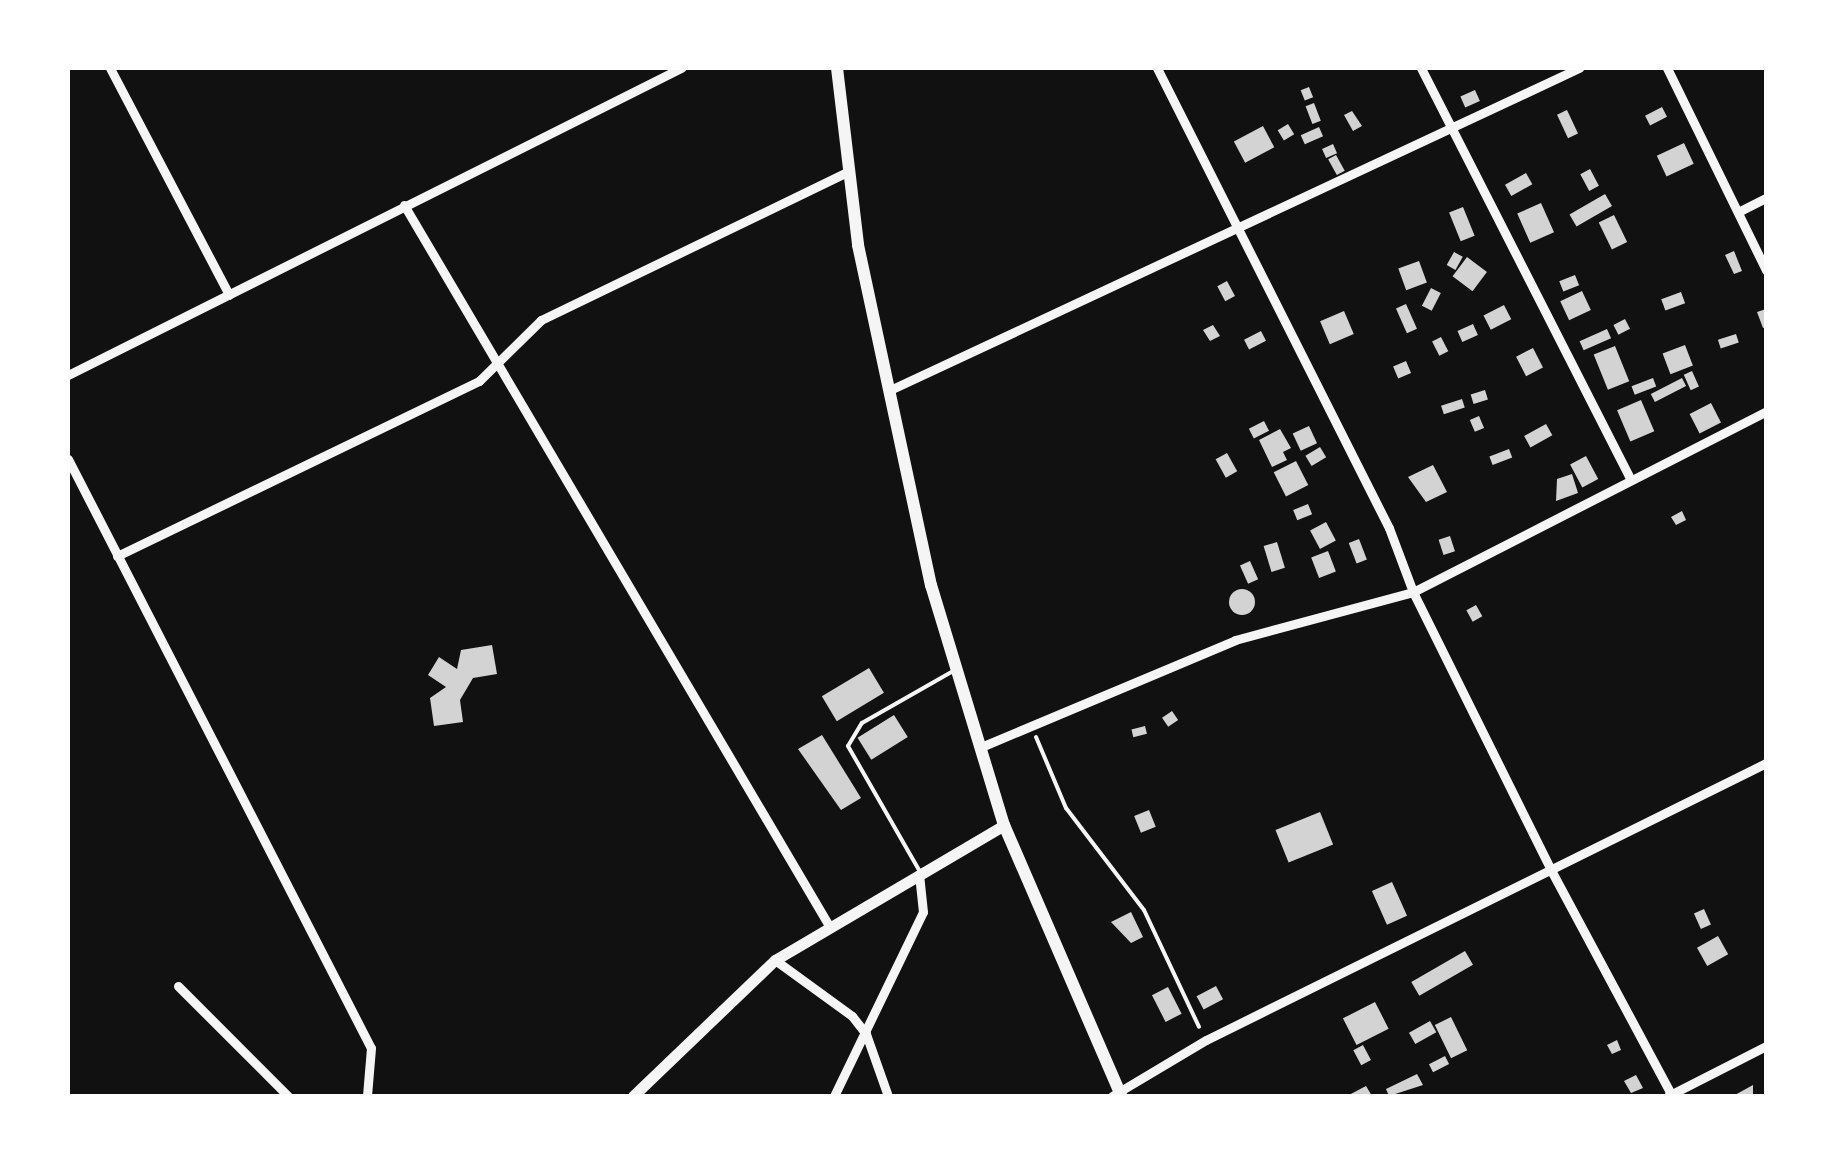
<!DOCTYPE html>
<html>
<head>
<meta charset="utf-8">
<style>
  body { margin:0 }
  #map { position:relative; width:1834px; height:1164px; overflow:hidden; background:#111; font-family:"Alegreya Sans",sans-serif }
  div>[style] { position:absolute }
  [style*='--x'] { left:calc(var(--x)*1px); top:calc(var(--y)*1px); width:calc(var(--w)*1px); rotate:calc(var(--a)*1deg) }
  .building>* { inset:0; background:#d3d3d3; transform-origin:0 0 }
  .round { border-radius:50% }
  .path>* { height:4px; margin:-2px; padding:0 2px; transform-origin:2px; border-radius:2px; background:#f5f5f5 }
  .service>* { height:4px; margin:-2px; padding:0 2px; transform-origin:2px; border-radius:2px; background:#f5f5f5 }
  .minor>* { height:9px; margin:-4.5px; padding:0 4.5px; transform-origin:4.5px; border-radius:4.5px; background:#f5f5f5 }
  .secondary>* { height:11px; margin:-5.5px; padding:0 5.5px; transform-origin:5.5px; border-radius:5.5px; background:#f5f5f5 }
  .primary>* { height:12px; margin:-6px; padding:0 6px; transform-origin:6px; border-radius:6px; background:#f5f5f5 }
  span { translate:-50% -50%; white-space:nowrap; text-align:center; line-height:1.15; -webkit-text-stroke:8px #fff; paint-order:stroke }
  .frame { position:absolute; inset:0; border:70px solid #fff; pointer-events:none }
</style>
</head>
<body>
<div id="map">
  <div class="building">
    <i style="left:1309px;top:87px;width:11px;height:9px;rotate:68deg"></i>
    <i style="left:1475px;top:90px;width:12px;height:16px;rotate:66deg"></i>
    <i style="left:1314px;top:103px;width:19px;height:9px;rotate:69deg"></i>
    <i style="left:1662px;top:107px;width:11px;height:19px;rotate:63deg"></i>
    <i style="left:1567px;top:110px;width:26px;height:11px;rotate:65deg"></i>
    <i style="clip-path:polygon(1352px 111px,1362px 126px,1353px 131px,1344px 115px)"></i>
    <i style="left:1288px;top:124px;width:12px;height:12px;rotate:59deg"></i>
    <i style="left:1263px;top:126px;width:24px;height:33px;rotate:62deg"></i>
    <i style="left:1319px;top:127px;width:10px;height:20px;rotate:66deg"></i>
    <i style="left:1684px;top:143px;width:23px;height:30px;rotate:65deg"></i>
    <i style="left:1333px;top:144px;width:10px;height:12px;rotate:66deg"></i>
    <i style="left:1336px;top:155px;width:18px;height:9px;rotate:61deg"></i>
    <i style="left:1590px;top:169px;width:19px;height:11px;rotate:62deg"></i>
    <i style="left:1526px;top:173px;width:13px;height:24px;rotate:61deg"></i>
    <i style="left:1605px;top:194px;width:14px;height:41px;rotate:60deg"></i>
    <i style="left:1541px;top:203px;width:32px;height:26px;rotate:66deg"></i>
    <i style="left:1463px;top:207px;width:31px;height:15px;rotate:68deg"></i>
    <i style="left:1614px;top:215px;width:30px;height:17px;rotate:64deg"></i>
    <i style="clip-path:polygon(1734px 251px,1742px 271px,1734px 274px,1725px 255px)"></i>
    <i style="left:1454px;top:252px;width:10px;height:15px;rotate:29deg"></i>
    <i style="left:1467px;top:257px;width:25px;height:24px;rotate:37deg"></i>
    <i style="left:1419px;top:261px;width:23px;height:22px;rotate:70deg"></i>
    <i style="left:1575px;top:275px;width:11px;height:17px;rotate:68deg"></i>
    <i style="left:1227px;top:281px;width:17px;height:11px;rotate:62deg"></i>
    <i style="left:1431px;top:288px;width:11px;height:20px;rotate:27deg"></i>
    <i style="left:1582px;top:291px;width:21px;height:24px;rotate:65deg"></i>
    <i style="left:1681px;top:292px;width:12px;height:21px;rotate:70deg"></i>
    <i style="left:1406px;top:304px;width:27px;height:11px;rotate:66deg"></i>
    <i style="left:1504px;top:305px;width:16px;height:23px;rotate:63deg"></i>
    <i style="clip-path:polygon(1766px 309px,1766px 327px,1763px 328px,1757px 312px)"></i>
    <i style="left:1344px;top:311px;width:25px;height:26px;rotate:67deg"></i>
    <i style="left:1625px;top:319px;width:11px;height:13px;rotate:63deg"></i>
    <i style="left:1473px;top:324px;width:12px;height:17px;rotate:66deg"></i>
    <i style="clip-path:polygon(1213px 325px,1220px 336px,1210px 341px,1203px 330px)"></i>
    <i style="left:1607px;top:329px;width:10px;height:30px;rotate:66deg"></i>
    <i style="left:1261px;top:331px;width:11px;height:19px;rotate:63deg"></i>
    <i style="left:1736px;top:334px;width:9px;height:19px;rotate:72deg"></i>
    <i style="left:1441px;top:337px;width:16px;height:10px;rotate:63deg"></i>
    <i style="left:1685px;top:345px;width:22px;height:24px;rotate:69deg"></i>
    <i style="left:1615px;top:346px;width:38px;height:23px;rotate:68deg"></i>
    <i style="left:1533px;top:348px;width:22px;height:19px;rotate:63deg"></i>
    <i style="left:1406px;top:361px;width:13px;height:14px;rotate:67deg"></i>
    <i style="left:1692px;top:371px;width:17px;height:9px;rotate:66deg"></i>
    <i style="left:1653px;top:378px;width:9px;height:23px;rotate:69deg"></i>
    <i style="left:1682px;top:378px;width:9px;height:35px;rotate:63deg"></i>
    <i style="left:1485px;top:390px;width:10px;height:15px;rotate:73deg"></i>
    <i style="left:1462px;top:399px;width:9px;height:22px;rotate:72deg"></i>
    <i style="left:1641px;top:400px;width:34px;height:26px;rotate:67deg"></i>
    <i style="left:1711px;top:403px;width:22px;height:24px;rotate:63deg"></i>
    <i style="left:1479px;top:416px;width:13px;height:10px;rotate:67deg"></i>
    <i style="left:1264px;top:421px;width:11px;height:17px;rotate:63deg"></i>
    <i style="left:1546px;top:424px;width:13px;height:25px;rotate:61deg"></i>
    <i style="left:1309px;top:426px;width:19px;height:18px;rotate:65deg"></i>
    <i style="clip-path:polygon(1280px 429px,1291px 448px,1283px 452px,1287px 460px,1272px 467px,1259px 440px)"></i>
    <i style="left:1320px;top:447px;width:12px;height:17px;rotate:59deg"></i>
    <i style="left:1509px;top:449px;width:9px;height:21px;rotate:69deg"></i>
    <i style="left:1227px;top:453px;width:21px;height:13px;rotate:61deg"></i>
    <i style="left:1586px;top:456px;width:26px;height:18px;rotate:62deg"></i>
    <i style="left:1296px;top:461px;width:27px;height:25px;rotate:63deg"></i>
    <i style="clip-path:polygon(1433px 465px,1447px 492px,1426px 502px,1408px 477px)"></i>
    <i style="clip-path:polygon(1572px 474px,1578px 493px,1556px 501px,1557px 479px)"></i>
    <i style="left:1308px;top:504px;width:11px;height:16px;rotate:68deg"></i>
    <i style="clip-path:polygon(1682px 511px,1686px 520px,1676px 525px,1671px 517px)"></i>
    <i style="left:1326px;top:522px;width:21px;height:18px;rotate:62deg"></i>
    <i style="left:1450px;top:536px;width:16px;height:12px;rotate:72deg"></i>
    <i style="left:1359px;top:539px;width:22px;height:11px;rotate:69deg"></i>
    <i style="left:1277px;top:542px;width:27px;height:14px;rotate:73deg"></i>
    <i style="left:1328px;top:551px;width:22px;height:18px;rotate:69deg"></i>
    <i style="left:1250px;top:561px;width:20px;height:11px;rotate:66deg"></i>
    <i class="round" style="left:1229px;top:589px;width:26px;height:26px"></i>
    <i style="left:1476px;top:605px;width:13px;height:11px;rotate:61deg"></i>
    <i style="clip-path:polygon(492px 645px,497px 674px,473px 678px,460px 700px,463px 722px,434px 726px,430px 698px,446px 687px,428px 675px,439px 657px,457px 669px,461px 650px)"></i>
    <i style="left:869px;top:668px;width:29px;height:55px;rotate:59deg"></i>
    <i style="left:1172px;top:711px;width:11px;height:12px;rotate:56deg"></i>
    <i style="left:894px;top:715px;width:26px;height:43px;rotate:58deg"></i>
    <i style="left:1145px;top:726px;width:8px;height:14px;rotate:76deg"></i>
    <i style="clip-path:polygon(822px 735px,861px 798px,841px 810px,798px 749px)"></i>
    <i style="left:1149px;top:810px;width:18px;height:16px;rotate:68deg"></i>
    <i style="left:1320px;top:812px;width:35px;height:48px;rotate:68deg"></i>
    <i style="left:1392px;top:882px;width:37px;height:22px;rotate:66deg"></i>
    <i style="left:1704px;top:909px;width:17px;height:11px;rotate:66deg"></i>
    <i style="clip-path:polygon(1131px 912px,1143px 937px,1131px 943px,1111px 922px)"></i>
    <i style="left:1718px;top:936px;width:21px;height:24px;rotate:61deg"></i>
    <i style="left:1465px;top:951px;width:16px;height:62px;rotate:60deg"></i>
    <i style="left:1216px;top:986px;width:15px;height:22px;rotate:62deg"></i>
    <i style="left:1168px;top:987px;width:30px;height:18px;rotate:63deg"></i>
    <i style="left:1375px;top:1002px;width:30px;height:36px;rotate:63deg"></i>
    <i style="left:1451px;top:1017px;width:37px;height:18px;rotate:64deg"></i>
    <i style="left:1430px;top:1021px;width:13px;height:24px;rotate:61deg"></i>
    <i style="clip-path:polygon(1617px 1040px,1621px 1050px,1612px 1054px,1607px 1045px)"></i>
    <i style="left:1363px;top:1045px;width:17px;height:11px;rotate:62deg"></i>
    <i style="left:1445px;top:1056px;width:9px;height:18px;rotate:63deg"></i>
    <i style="clip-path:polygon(1417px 1074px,1423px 1085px,1389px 1096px,1386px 1089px)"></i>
    <i style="clip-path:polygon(1636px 1075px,1643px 1088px,1631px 1093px,1624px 1081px)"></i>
    <i style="clip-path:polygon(1753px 1085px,1753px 1096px,1733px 1096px)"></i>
    <i style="clip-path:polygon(1366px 1086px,1372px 1096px,1347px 1096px)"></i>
  </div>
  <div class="path">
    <i style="--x:1036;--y:737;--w:77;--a:67.1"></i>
    <i style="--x:1066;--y:808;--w:128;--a:52.6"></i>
    <i style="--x:1144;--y:910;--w:129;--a:64.8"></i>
  </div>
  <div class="service">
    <i style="--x:919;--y:870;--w:143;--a:-119.8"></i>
    <i style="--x:848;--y:746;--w:27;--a:-59"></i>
    <i style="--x:862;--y:723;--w:105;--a:-29.7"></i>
  </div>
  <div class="minor">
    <i style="--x:110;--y:68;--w:256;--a:62.3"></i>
    <i style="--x:1157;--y:68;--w:515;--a:63.24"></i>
    <i style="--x:1389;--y:528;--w:68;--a:69.4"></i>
    <i style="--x:1413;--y:592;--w:313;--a:63.6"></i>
    <i style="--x:1552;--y:872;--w:254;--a:61.8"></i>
    <i style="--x:1421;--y:68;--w:461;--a:63"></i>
    <i style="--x:1667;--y:68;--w:225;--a:63.9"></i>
    <i style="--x:404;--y:205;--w:835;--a:59.47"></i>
    <i style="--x:1738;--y:212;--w:31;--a:-27"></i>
    <i style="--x:68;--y:375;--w:686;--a:-26.6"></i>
    <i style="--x:890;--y:390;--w:761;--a:-25.05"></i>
    <i style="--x:68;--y:459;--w:662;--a:62.78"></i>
    <i style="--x:371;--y:1048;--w:48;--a:94.8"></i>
    <i style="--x:117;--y:556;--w:402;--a:-25.8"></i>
    <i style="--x:479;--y:381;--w:87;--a:-44.5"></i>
    <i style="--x:541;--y:320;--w:342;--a:-25.8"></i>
    <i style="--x:981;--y:747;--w:276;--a:-22.8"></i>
    <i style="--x:1235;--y:640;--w:184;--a:-15.1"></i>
    <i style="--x:1413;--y:592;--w:397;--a:-27.1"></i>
    <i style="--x:775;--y:960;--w:95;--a:36"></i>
    <i style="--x:852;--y:1016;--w:23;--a:52"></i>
    <i style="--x:866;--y:1034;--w:66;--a:70.5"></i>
    <i style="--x:178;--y:986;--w:156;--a:45"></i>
    <i style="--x:834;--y:1096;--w:204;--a:-64.2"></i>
    <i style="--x:923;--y:912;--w:38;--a:-96"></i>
    <i style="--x:1112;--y:1096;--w:109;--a:-30.8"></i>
    <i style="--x:1206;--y:1040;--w:625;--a:-26.32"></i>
    <i style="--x:1668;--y:1096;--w:110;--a:-27"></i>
  </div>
  <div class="secondary">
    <i style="--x:633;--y:1096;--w:197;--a:-43.8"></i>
    <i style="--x:775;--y:960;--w:266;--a:-30.5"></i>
  </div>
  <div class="primary">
    <i style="--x:837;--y:68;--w:178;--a:83.2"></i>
    <i style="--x:858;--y:245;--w:348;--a:77.9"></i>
    <i style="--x:931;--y:585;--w:251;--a:73.1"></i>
    <i style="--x:1004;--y:825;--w:295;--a:66.6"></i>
  </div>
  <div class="frame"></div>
</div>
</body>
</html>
